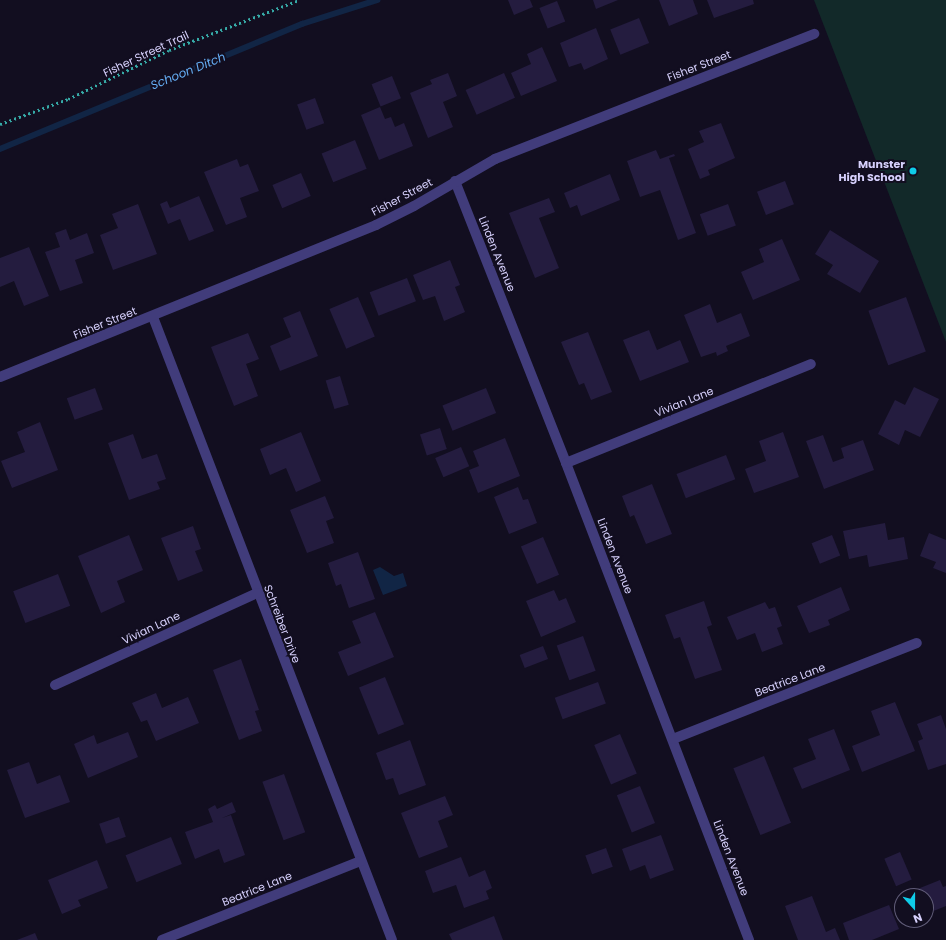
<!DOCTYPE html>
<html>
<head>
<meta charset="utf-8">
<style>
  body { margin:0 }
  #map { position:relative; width:946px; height:940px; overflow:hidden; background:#120e20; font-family:Poppins,sans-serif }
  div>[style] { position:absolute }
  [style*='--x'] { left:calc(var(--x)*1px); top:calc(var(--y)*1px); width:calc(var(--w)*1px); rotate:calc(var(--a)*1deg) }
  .green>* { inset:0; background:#122929 }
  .water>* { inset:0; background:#112545 }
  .stream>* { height:5.5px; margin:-2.75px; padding:0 2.75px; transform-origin:2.75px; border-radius:2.75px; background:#112545 }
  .building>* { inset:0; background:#241c3f; transform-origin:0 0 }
  .path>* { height:2.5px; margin-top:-1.25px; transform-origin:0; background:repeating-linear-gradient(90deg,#36aaa7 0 2px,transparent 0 5px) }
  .street>* { height:10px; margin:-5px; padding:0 5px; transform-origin:5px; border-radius:5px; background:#413c7b }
  .dots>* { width:11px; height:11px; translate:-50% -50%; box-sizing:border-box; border:2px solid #120e20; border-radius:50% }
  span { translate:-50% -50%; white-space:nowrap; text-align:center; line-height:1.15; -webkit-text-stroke:4px #120e20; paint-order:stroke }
  .street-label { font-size:11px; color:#d6d0fc }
  .poi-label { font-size:11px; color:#d6d0fc; font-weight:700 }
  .right { translate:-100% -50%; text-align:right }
  .water-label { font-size:12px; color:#65aef5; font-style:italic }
  .north { position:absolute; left:894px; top:888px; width:40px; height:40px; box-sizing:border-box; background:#120e20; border:1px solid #605c78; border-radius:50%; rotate:159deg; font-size:11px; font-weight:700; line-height:16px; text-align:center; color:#d6d0fc }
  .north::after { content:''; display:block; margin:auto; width:14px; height:18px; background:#0fcce8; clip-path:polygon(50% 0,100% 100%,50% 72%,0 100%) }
</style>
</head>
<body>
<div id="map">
  <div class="green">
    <i style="clip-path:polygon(814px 0,946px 0,946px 342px)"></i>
  </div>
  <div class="water">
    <i style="clip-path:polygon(380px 567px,394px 576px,403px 573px,407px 586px,383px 595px,373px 570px)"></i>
  </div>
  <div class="stream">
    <i style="--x:0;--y:149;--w:327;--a:-22.5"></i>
    <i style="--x:302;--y:24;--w:79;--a:-17.7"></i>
  </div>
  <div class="building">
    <i style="clip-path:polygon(508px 0,530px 0,533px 7px,514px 15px)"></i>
    <i style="clip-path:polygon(593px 0,618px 0,596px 9px)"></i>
    <i style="clip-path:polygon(659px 0,693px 0,698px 14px,669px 26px)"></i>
    <i style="clip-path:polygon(707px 0,753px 0,754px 4px,714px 18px)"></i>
    <i style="left:557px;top:1px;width:22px;height:19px;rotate:68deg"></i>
    <i style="left:639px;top:18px;width:27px;height:31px;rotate:68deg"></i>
    <i style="clip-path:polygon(596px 28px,608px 59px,584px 70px,581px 63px,569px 67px,560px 43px)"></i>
    <i style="clip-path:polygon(542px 47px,557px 81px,521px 96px,511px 73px,531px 64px,527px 54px)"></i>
    <i style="clip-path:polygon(448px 73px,457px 96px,443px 102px,453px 127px,428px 138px,410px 93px,432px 84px,430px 80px)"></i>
    <i style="left:504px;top:73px;width:27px;height:42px;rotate:66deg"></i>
    <i style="left:392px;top:76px;width:24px;height:22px;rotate:68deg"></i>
    <i style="left:315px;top:98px;width:27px;height:19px;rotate:70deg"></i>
    <i style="clip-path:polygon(380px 107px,385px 119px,391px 117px,395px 127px,404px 123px,413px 146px,379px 160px,361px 115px)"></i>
    <i style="clip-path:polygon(721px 123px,735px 158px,708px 170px,710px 175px,700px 179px,688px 149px,704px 142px,699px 131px)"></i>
    <i style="left:355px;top:140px;width:31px;height:36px;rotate:68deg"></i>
    <i style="clip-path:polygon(656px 150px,660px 159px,674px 154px,675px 156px,669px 158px,696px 233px,678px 240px,660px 190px,640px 197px,627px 161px)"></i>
    <i style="clip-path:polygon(237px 159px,240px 167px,248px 164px,259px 191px,240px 198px,247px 217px,226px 225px,204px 172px)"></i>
    <i style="left:301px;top:173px;width:25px;height:31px;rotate:67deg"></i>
    <i style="clip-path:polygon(610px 174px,620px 200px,581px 216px,577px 205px,570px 208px,564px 193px)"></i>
    <i style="left:785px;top:181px;width:25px;height:30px;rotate:69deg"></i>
    <i style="clip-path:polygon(199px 196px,214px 231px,189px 241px,180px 219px,168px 224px,160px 204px,167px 201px,170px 208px)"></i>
    <i style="clip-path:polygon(549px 198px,555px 212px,539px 218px,559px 268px,535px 278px,509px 213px)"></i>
    <i style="clip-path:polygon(138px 204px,157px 254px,113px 270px,100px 235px,118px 228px,112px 214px)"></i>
    <i style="left:728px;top:204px;width:23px;height:30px;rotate:70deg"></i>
    <i style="clip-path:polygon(66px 229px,70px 240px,87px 233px,94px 253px,75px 260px,83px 283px,60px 291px,45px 252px,60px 247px,55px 233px)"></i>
    <i style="clip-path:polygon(830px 230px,879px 261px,860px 293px,827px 274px,833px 265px,815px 254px)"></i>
    <i style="clip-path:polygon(782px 239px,800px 280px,753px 300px,741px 272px,764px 262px,759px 249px)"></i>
    <i style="clip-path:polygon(29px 247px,49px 296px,24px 306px,14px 281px,0 287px,0 258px)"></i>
    <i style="clip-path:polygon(450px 260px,460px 285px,455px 287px,465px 312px,444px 321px,435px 296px,423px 300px,413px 275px)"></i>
    <i style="left:407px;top:278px;width:25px;height:40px;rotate:69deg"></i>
    <i style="left:358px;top:297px;width:43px;height:31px;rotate:67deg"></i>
    <i style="left:906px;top:297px;width:58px;height:40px;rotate:70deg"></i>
    <i style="clip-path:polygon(710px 304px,717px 323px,741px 313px,750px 336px,726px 346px,728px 351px,717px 356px,716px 352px,701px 357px,684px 315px)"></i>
    <i style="clip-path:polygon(300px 311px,318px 356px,280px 371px,270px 346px,291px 337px,283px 318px)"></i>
    <i style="clip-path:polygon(649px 330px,657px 350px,680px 340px,689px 362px,640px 381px,623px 340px)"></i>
    <i style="clip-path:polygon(588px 332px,612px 392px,591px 400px,584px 383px,579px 385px,561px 342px)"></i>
    <i style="clip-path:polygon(248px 333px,259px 359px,246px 364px,258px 396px,234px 406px,211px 347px)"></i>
    <i style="left:340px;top:376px;width:30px;height:15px;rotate:73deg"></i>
    <i style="clip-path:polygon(914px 387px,939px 399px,920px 437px,905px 430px,899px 445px,878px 434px,895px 400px,905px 405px)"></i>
    <i style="left:95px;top:388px;width:23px;height:30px;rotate:70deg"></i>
    <i style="left:486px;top:388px;width:27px;height:47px;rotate:68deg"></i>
    <i style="clip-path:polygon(40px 422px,58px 470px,12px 488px,1px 461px,25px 452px,17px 432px)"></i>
    <i style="left:440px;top:428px;width:22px;height:21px;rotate:72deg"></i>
    <i style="clip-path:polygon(301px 432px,321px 481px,296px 492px,286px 468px,270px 475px,260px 449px)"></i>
    <i style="clip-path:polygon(783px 432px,799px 477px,754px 493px,745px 469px,766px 461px,759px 441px)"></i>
    <i style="clip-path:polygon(133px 434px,142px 459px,157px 454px,166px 479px,157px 482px,160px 489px,129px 500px,108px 443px)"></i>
    <i style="clip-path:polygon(823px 435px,833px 462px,844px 458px,841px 448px,863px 440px,874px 470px,824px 489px,806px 441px)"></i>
    <i style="clip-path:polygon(505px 438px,520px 476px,478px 493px,469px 470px,479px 466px,473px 451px)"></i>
    <i style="left:461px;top:447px;width:21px;height:28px;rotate:67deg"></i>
    <i style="left:726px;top:455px;width:26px;height:53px;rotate:69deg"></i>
    <i style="clip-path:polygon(652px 484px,672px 534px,646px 544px,634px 515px,630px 517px,622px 496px)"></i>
    <i style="clip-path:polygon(518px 487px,523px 500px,528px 499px,537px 523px,509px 534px,494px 497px)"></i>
    <i style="clip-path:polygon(325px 496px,334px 518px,326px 521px,334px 543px,307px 553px,290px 510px)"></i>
    <i style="clip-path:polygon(885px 523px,888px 540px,904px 537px,908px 559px,869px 567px,867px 555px,849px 559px,843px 531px)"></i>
    <i style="clip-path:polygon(193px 526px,201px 549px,195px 551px,203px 571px,178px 581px,161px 538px)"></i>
    <i style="clip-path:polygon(929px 533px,946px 540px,946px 573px,933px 568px,936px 562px,920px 556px)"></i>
    <i style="clip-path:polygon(129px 535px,143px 570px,117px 581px,125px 602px,101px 613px,78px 556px)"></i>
    <i style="left:832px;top:535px;width:22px;height:22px;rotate:68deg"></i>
    <i style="left:543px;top:537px;width:41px;height:24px;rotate:67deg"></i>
    <i style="clip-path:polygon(358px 552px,375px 599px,349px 608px,341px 584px,336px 586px,328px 563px)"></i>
    <i style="left:58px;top:574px;width:34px;height:48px;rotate:69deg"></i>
    <i style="clip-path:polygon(841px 587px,850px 610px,828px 620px,830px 625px,809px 633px,797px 606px)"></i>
    <i style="clip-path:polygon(554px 590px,559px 601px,566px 598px,576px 622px,541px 637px,526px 601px)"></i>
    <i style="clip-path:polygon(704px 601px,712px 625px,707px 627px,722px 670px,695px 679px,680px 637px,674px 639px,665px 615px)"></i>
    <i style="clip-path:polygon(765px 602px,769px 609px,775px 607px,782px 626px,777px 628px,783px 644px,762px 652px,755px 633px,737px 640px,727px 617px)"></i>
    <i style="clip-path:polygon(375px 612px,394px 657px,348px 676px,338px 652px,361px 643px,352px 621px)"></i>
    <i style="left:583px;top:636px;width:37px;height:28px;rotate:70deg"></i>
    <i style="left:543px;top:646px;width:14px;height:25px;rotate:69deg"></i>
    <i style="clip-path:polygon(241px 659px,259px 710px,255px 711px,262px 731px,239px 740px,213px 670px)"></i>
    <i style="left:385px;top:677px;width:51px;height:28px;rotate:68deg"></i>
    <i style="left:598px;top:682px;width:23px;height:46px;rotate:70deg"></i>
    <i style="clip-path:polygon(156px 693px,162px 708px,188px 697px,199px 723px,156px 741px,147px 720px,141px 722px,132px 703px)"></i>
    <i style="clip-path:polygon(895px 702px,915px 751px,862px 772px,852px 746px,880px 735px,871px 711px)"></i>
    <i style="clip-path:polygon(941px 715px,946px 729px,946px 764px,928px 770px,918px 741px,923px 739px,917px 724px)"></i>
    <i style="clip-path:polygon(834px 729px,850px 770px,802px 789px,793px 768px,816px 759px,808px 739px)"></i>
    <i style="clip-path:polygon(128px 732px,138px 757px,88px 778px,74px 744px,94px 735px,97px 744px)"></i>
    <i style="left:620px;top:734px;width:43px;height:28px;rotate:67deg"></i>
    <i style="clip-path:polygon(410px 740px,426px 785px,399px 795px,393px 778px,386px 780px,376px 753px)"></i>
    <i style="left:764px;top:756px;width:72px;height:33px;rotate:68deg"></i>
    <i style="clip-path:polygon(29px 762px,37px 784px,60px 775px,70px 802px,25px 818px,7px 770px)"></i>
    <i style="left:284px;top:774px;width:62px;height:23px;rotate:70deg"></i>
    <i style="left:640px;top:786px;width:40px;height:25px;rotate:68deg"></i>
    <i style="clip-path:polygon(445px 796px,453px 815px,438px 821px,448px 847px,419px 858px,401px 813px)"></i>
    <i style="clip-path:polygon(232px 802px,236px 812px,222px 818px,231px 815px,245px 855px,224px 863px,219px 849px,195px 859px,185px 832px,213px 822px,208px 809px,215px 805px,217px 809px)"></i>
    <i style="left:119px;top:817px;width:21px;height:21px;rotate:71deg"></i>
    <i style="clip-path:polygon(661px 835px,674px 870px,650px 879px,645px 865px,630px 871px,622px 849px)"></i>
    <i style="left:171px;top:837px;width:29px;height:49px;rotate:68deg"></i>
    <i style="left:606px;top:848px;width:20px;height:22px;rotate:70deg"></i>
    <i style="left:900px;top:852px;width:30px;height:17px;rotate:67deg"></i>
    <i style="clip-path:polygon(461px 857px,469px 877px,485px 870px,492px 888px,486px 891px,489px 899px,464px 908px,456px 885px,433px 893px,425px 871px)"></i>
    <i style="clip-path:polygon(97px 860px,108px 888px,78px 900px,81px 906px,62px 914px,48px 880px)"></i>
    <i style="clip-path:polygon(940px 880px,943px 887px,946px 886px,946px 906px,926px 914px,926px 896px,912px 896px,910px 892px)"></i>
    <i style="clip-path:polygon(812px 896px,826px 932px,835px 928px,840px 940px,798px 940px,785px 906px)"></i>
    <i style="clip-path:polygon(889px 905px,899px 929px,872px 940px,849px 940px,843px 923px)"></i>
    <i style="clip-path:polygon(494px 916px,503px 940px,452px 940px,449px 934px)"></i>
    <i style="clip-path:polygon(35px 933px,38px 940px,17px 940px)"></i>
  </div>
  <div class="path">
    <i style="--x:0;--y:124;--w:72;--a:-20.2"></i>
    <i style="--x:68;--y:99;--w:112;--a:-25.9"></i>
    <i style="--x:169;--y:50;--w:139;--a:-21"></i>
  </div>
  <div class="street">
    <i style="--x:455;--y:181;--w:303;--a:68.5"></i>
    <i style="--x:566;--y:463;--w:511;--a:69.01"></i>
    <i style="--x:153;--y:317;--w:667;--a:69.01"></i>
    <i style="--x:0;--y:377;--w:406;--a:-22"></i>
    <i style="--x:376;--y:225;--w:42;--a:-26.6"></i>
    <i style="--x:414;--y:206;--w:94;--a:-30.1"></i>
    <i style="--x:495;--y:159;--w:343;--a:-21.4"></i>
    <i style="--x:566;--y:463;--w:264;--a:-22"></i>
    <i style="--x:55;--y:685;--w:222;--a:-24.5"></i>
    <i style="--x:673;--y:739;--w:262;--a:-21.5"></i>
    <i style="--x:162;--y:940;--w:214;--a:-21.7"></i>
  </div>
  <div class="dots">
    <i style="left:913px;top:171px;background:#0fcce8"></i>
  </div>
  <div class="street-label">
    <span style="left:146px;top:54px;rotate:-25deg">Fisher Street Trail</span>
    <span style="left:699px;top:66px;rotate:-21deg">Fisher Street</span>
    <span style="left:402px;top:197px;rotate:-28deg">Fisher Street</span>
    <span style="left:497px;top:254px;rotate:68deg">Linden Avenue</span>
    <span style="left:105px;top:323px;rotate:-22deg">Fisher Street</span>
    <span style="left:684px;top:402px;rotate:-22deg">Vivian Lane</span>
    <span style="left:615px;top:556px;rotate:69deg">Linden Avenue</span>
    <span style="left:282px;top:624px;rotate:69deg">Schreiber Drive</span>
    <span style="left:151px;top:628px;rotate:-25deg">Vivian Lane</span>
    <span style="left:790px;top:680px;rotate:-21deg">Beatrice Lane</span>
    <span style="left:731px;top:858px;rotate:69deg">Linden Avenue</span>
    <span style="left:257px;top:889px;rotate:-22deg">Beatrice Lane</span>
  </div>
  <div class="poi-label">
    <span class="right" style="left:905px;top:171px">Munster<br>High School</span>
  </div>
  <div class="water-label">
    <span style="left:188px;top:71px;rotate:-22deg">Schoon Ditch</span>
  </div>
  <div class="north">N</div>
</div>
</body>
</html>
